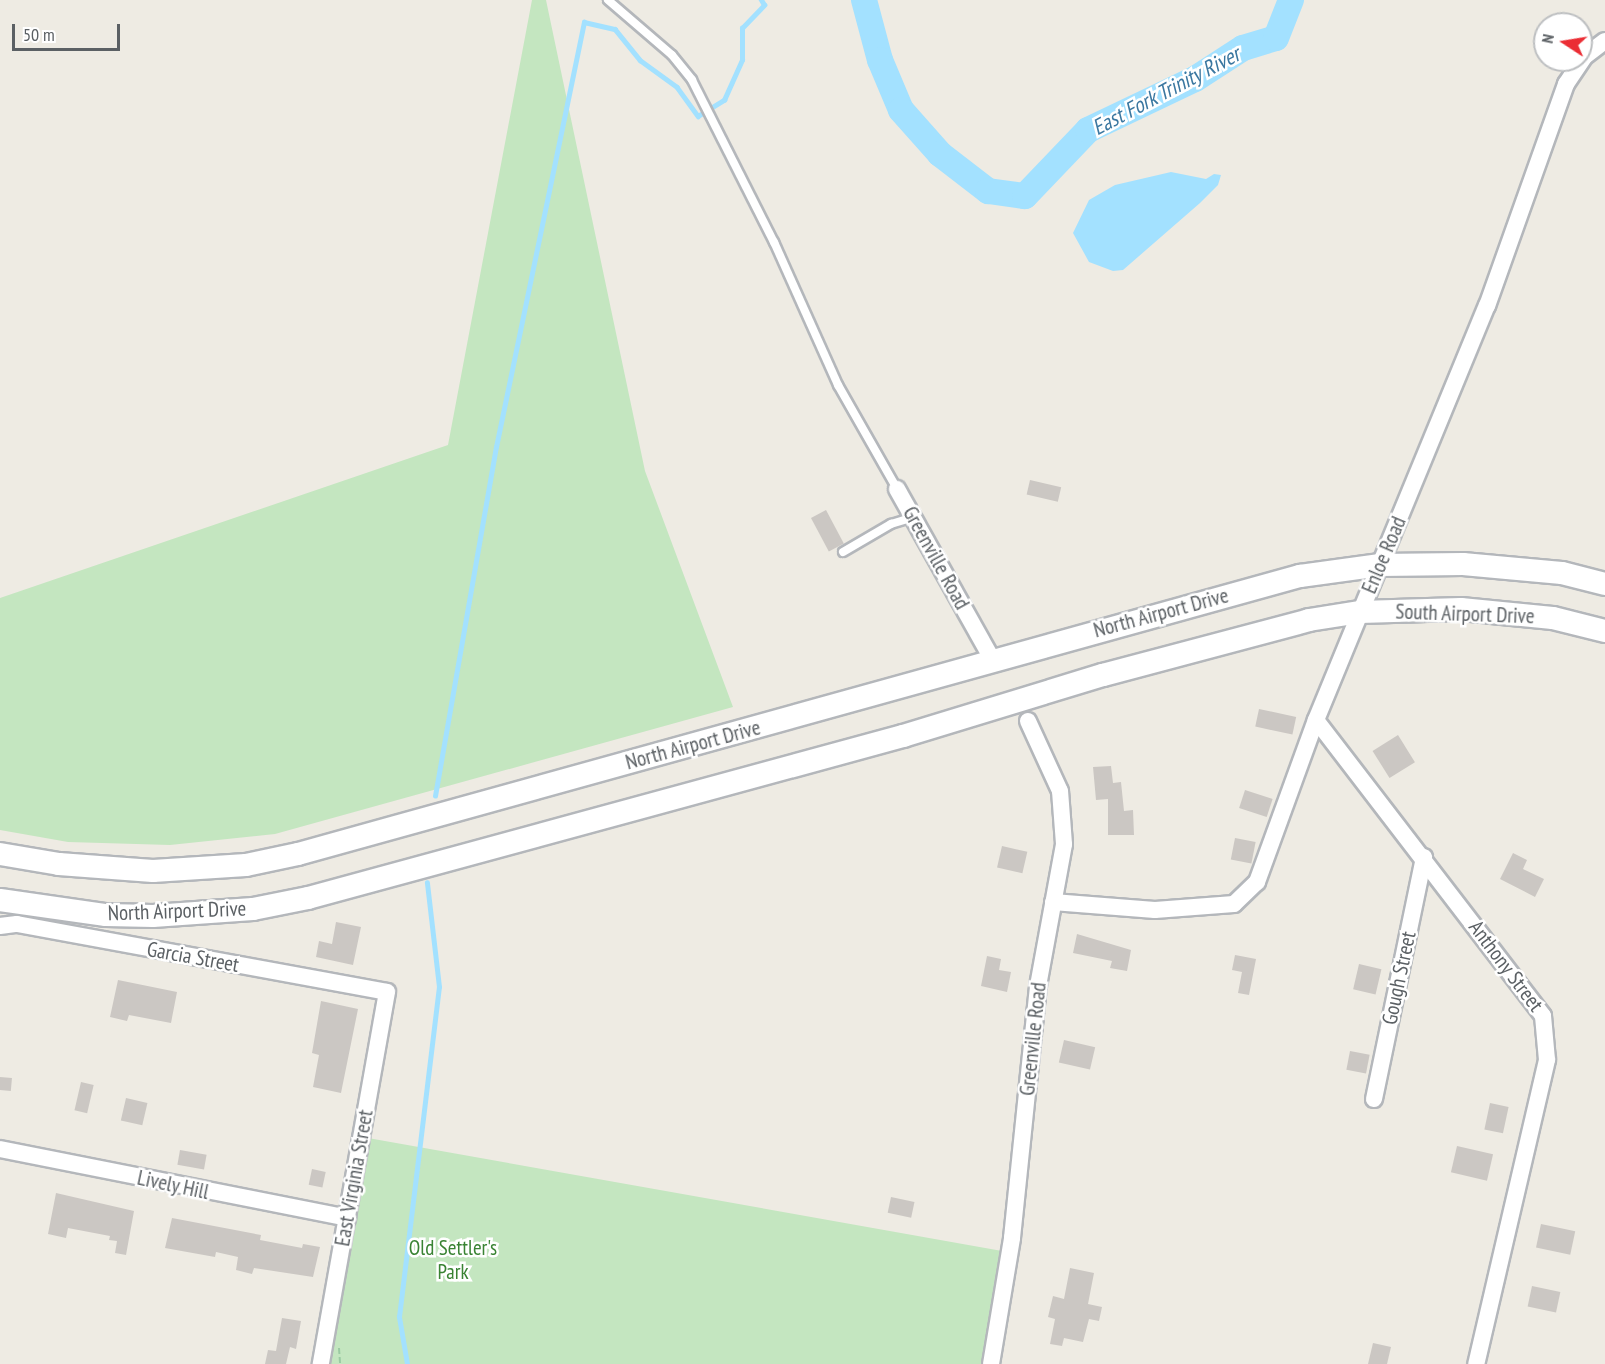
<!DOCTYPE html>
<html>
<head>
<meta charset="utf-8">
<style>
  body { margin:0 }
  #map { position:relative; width:1605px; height:1364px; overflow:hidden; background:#eeebe3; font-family:"PT Sans Narrow",sans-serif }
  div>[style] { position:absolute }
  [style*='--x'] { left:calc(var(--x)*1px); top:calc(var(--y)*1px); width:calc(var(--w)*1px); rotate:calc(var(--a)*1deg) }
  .green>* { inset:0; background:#c4e6c0 }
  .water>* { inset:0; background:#a3e1ff }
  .stream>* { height:4.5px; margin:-2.25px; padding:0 2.25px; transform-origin:2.25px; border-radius:2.25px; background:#a3e1ff }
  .river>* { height:26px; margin:-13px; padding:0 13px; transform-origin:13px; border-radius:13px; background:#a3e1ff }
  .building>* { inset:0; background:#cbc7c3; transform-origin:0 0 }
  .path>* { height:2px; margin-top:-1px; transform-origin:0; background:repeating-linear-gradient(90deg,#9acaa2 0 6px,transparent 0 9px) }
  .roads { filter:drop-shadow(2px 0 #b4b7bb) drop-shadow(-2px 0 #b4b7bb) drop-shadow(0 2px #b4b7bb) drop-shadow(0 -2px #b4b7bb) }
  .service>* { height:8px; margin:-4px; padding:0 4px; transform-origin:4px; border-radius:4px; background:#fff }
  .minor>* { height:16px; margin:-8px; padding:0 8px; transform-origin:8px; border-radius:8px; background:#fff }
  .secondary>* { height:22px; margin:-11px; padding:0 11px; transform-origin:11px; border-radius:11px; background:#fff }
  span { translate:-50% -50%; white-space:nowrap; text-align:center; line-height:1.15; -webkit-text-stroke:5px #fff; paint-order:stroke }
  .street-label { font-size:21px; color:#5b6064 }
  .park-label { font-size:21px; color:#398333 }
  .water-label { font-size:22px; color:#3a77a0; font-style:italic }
  .north { position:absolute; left:1533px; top:12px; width:60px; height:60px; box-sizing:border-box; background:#fff; border:2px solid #bdbfc1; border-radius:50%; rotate:282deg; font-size:16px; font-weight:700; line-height:24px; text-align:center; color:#5b6064 }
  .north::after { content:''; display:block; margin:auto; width:21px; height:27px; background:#eb2d34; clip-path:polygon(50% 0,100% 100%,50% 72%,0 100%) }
  .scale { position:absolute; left:12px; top:24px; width:108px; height:27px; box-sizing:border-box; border:3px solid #5b6064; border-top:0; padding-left:8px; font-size:18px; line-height:21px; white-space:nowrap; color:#5b6064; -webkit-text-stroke:4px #fff; paint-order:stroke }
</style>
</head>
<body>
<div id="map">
  <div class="green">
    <i style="clip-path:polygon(532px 0,546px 0,645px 471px,733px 707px,275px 834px,170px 845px,68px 842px,0 830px,0 598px,448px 445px)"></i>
    <i style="clip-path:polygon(368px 1138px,1002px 1251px,984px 1364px,328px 1364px)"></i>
  </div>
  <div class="water">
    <i style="clip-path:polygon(1171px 172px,1206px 179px,1214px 174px,1221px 175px,1218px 185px,1200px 203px,1123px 270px,1113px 271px,1089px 262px,1073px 233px,1089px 200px,1115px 185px)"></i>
  </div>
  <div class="stream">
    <i style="--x:435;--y:796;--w:354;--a:-80.1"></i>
    <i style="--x:496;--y:447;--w:434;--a:-78.3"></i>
    <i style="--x:584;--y:22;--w:32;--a:13"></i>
    <i style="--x:615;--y:29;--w:40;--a:51"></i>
    <i style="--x:640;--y:60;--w:46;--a:36.1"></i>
    <i style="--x:677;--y:87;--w:36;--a:54"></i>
    <i style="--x:698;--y:116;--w:31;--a:-32"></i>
    <i style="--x:724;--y:100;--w:44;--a:-65.8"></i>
    <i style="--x:742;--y:60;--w:32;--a:-90"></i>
    <i style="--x:742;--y:28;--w:32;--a:-46"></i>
    <i style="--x:764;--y:5;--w:6;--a:-121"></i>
    <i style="--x:407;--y:1364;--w:48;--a:-99.7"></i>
    <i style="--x:399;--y:1317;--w:332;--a:-83.1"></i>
    <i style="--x:439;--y:987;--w:105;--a:-96.6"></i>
  </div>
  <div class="river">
    <i style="--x:864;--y:0;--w:62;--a:75.1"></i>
    <i style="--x:880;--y:60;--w:54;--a:67.2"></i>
    <i style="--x:901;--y:110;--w:59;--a:48.4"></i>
    <i style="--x:940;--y:154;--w:61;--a:37.6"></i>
    <i style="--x:988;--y:191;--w:37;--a:8"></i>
    <i style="--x:1025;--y:196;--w:91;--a:-46.3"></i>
    <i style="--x:1088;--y:130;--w:119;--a:-25.5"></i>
    <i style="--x:1195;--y:79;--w:57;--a:-32.9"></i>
    <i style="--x:1243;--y:48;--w:34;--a:-17"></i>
    <i style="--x:1276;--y:38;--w:41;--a:-68.5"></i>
  </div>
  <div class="building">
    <i style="left:1030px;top:480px;width:32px;height:15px;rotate:13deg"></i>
    <i style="left:826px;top:510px;width:38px;height:17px;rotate:62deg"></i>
    <i style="left:1259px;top:709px;width:38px;height:18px;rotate:12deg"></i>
    <i style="left:1398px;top:735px;width:32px;height:30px;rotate:58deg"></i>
    <i style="clip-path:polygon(1111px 766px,1113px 783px,1121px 782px,1124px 811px,1133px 810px,1134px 835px,1108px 835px,1108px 799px,1096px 800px,1093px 767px)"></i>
    <i style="left:1245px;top:790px;width:29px;height:19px;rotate:18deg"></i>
    <i style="left:1235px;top:838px;width:21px;height:22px;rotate:11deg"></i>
    <i style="left:1002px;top:846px;width:26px;height:22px;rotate:13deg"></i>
    <i style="clip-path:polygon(1513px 853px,1527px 860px,1523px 869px,1544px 879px,1535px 897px,1500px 879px)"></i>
    <i style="clip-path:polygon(336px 922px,361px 927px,353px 965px,316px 957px,319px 941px,332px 944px)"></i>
    <i style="clip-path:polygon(1077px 934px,1131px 950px,1127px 971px,1110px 968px,1112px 961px,1073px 953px)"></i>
    <i style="clip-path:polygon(1235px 955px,1256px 959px,1249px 995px,1238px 993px,1242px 972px,1232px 970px)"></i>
    <i style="clip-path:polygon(987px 956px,1001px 959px,999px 970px,1011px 972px,1007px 992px,981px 986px)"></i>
    <i style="left:1359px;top:964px;width:23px;height:26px;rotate:13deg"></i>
    <i style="clip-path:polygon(118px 980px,177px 992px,171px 1023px,129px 1015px,127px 1021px,110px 1017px)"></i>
    <i style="clip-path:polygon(321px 1001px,358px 1009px,341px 1093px,313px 1087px,319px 1055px,312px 1053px)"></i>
    <i style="left:1064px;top:1040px;width:32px;height:23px;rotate:13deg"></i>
    <i style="left:1350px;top:1051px;width:20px;height:19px;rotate:11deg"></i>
    <i style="left:0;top:1077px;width:12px;height:13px;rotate:5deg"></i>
    <i style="left:81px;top:1082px;width:13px;height:29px;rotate:13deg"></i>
    <i style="left:126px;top:1098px;width:22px;height:23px;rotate:13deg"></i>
    <i style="left:1490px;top:1103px;width:19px;height:27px;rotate:12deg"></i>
    <i style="left:1457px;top:1146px;width:37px;height:27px;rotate:13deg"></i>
    <i style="left:180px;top:1150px;width:27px;height:15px;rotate:10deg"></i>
    <i style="left:312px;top:1169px;width:14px;height:16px;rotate:12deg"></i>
    <i style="clip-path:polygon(56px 1193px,134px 1211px,126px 1255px,115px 1253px,117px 1241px,109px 1240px,110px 1236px,68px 1228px,66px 1238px,48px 1234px)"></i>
    <i style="left:891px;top:1197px;width:24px;height:16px;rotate:12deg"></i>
    <i style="clip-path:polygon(172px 1218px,261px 1235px,260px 1240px,302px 1248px,303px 1244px,320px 1247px,313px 1277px,254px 1268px,252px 1274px,236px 1270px,238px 1257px,216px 1252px,215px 1257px,165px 1248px)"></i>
    <i style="left:1541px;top:1224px;width:35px;height:24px;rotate:12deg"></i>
    <i style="clip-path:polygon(1070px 1268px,1094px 1273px,1088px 1304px,1102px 1307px,1099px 1321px,1089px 1319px,1083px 1342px,1064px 1338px,1062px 1346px,1050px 1344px,1055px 1319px,1048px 1317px,1053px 1296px,1064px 1299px)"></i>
    <i style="left:1532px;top:1286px;width:29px;height:21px;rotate:12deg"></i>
    <i style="clip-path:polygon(282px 1318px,301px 1321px,296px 1349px,290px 1347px,286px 1364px,265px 1364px,268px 1350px,276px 1351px)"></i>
    <i style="clip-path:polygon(1373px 1343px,1391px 1347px,1387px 1364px,1368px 1364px)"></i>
  </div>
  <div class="path">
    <i style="--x:339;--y:1348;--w:16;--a:86"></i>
  </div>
  <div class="roads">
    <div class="service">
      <i style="--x:608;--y:0;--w:84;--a:40.7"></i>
      <i style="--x:672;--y:55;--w:32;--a:51"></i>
      <i style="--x:692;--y:80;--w:182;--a:63.2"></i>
      <i style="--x:774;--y:242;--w:157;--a:65.9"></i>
      <i style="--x:838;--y:385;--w:120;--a:60.4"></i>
      <i style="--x:843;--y:552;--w:56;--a:-30.3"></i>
      <i style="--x:891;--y:524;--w:24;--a:-17"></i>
    </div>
    <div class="minor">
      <i style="--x:897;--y:489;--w:195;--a:60.8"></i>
      <i style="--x:1316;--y:720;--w:373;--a:52.5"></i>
      <i style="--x:1543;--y:1016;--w:44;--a:84.8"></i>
      <i style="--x:1547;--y:1060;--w:312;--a:103.1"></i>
      <i style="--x:1053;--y:902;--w:102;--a:4.5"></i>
      <i style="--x:1155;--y:910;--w:79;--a:-4.3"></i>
      <i style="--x:1234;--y:904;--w:32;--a:-44"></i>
      <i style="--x:1257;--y:882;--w:172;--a:-70"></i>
      <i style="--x:1316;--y:720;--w:448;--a:-67.6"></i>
      <i style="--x:1487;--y:306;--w:236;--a:-70.4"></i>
      <i style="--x:1566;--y:84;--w:34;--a:-56"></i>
      <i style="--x:1585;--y:56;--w:25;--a:-37"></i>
      <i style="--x:0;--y:926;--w:17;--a:-7"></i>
      <i style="--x:17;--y:924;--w:376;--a:10.4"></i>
      <i style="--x:387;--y:992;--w:378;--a:100.1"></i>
      <i style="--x:1374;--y:1099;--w:247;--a:-78.3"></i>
      <i style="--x:0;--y:1149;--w:354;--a:11.2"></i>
      <i style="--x:991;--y:1364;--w:128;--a:-80.5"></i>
      <i style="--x:1012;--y:1238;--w:253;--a:-84.1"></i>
      <i style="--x:1038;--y:986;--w:144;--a:-79.6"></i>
      <i style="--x:1064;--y:844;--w:53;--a:-94.3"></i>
      <i style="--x:1060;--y:791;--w:77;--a:-114.6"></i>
    </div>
    <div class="secondary">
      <i style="--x:0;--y:854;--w:60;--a:9.6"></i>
      <i style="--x:59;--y:864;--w:94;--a:4.3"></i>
      <i style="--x:153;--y:871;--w:93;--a:-3.7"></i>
      <i style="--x:246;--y:865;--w:53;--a:-11.9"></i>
      <i style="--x:298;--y:854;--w:1040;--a:-15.51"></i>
      <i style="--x:1300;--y:576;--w:81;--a:-7.8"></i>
      <i style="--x:1380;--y:565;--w:83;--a:-0.7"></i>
      <i style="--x:1463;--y:564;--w:99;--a:5.2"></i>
      <i style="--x:1562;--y:573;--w:44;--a:14.3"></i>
      <i style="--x:0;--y:900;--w:107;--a:8.1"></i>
      <i style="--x:106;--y:915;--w:47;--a:1.2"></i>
      <i style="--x:153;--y:916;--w:100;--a:-4"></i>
      <i style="--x:253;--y:909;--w:56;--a:-11.3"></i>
      <i style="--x:308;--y:898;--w:617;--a:-15.23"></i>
      <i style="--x:903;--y:736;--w:209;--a:-17"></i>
      <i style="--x:1103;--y:675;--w:213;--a:-14.9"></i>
      <i style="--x:1309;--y:620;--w:52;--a:-8.9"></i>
      <i style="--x:1360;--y:612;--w:101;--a:-1.7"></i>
      <i style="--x:1461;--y:609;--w:92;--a:5.6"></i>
      <i style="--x:1553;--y:618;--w:54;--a:14"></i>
    </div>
  </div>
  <div class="street-label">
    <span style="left:1384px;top:555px;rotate:-67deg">Enloe Road</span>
    <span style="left:936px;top:558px;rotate:61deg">Greenville Road</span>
    <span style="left:1161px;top:613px;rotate:-15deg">North Airport Drive</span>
    <span style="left:1465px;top:614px;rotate:2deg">South Airport Drive</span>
    <span style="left:693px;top:745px;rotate:-15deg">North Airport Drive</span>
    <span style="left:177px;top:911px;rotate:-2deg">North Airport Drive</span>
    <span style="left:193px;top:957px;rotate:10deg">Garcia Street</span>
    <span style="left:1506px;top:966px;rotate:53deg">Anthony Street</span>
    <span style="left:1399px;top:978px;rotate:-78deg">Gough Street</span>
    <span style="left:1033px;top:1039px;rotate:-84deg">Greenville Road</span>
    <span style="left:354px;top:1178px;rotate:-80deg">East Virginia Street</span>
    <span style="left:173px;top:1185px;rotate:12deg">Lively Hill</span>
  </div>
  <div class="park-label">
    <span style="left:453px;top:1260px">Old Settler's<br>Park</span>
  </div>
  <div class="water-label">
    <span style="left:1166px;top:91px;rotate:-28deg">East Fork Trinity River</span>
  </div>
  <div class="north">N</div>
  <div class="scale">50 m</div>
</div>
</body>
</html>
